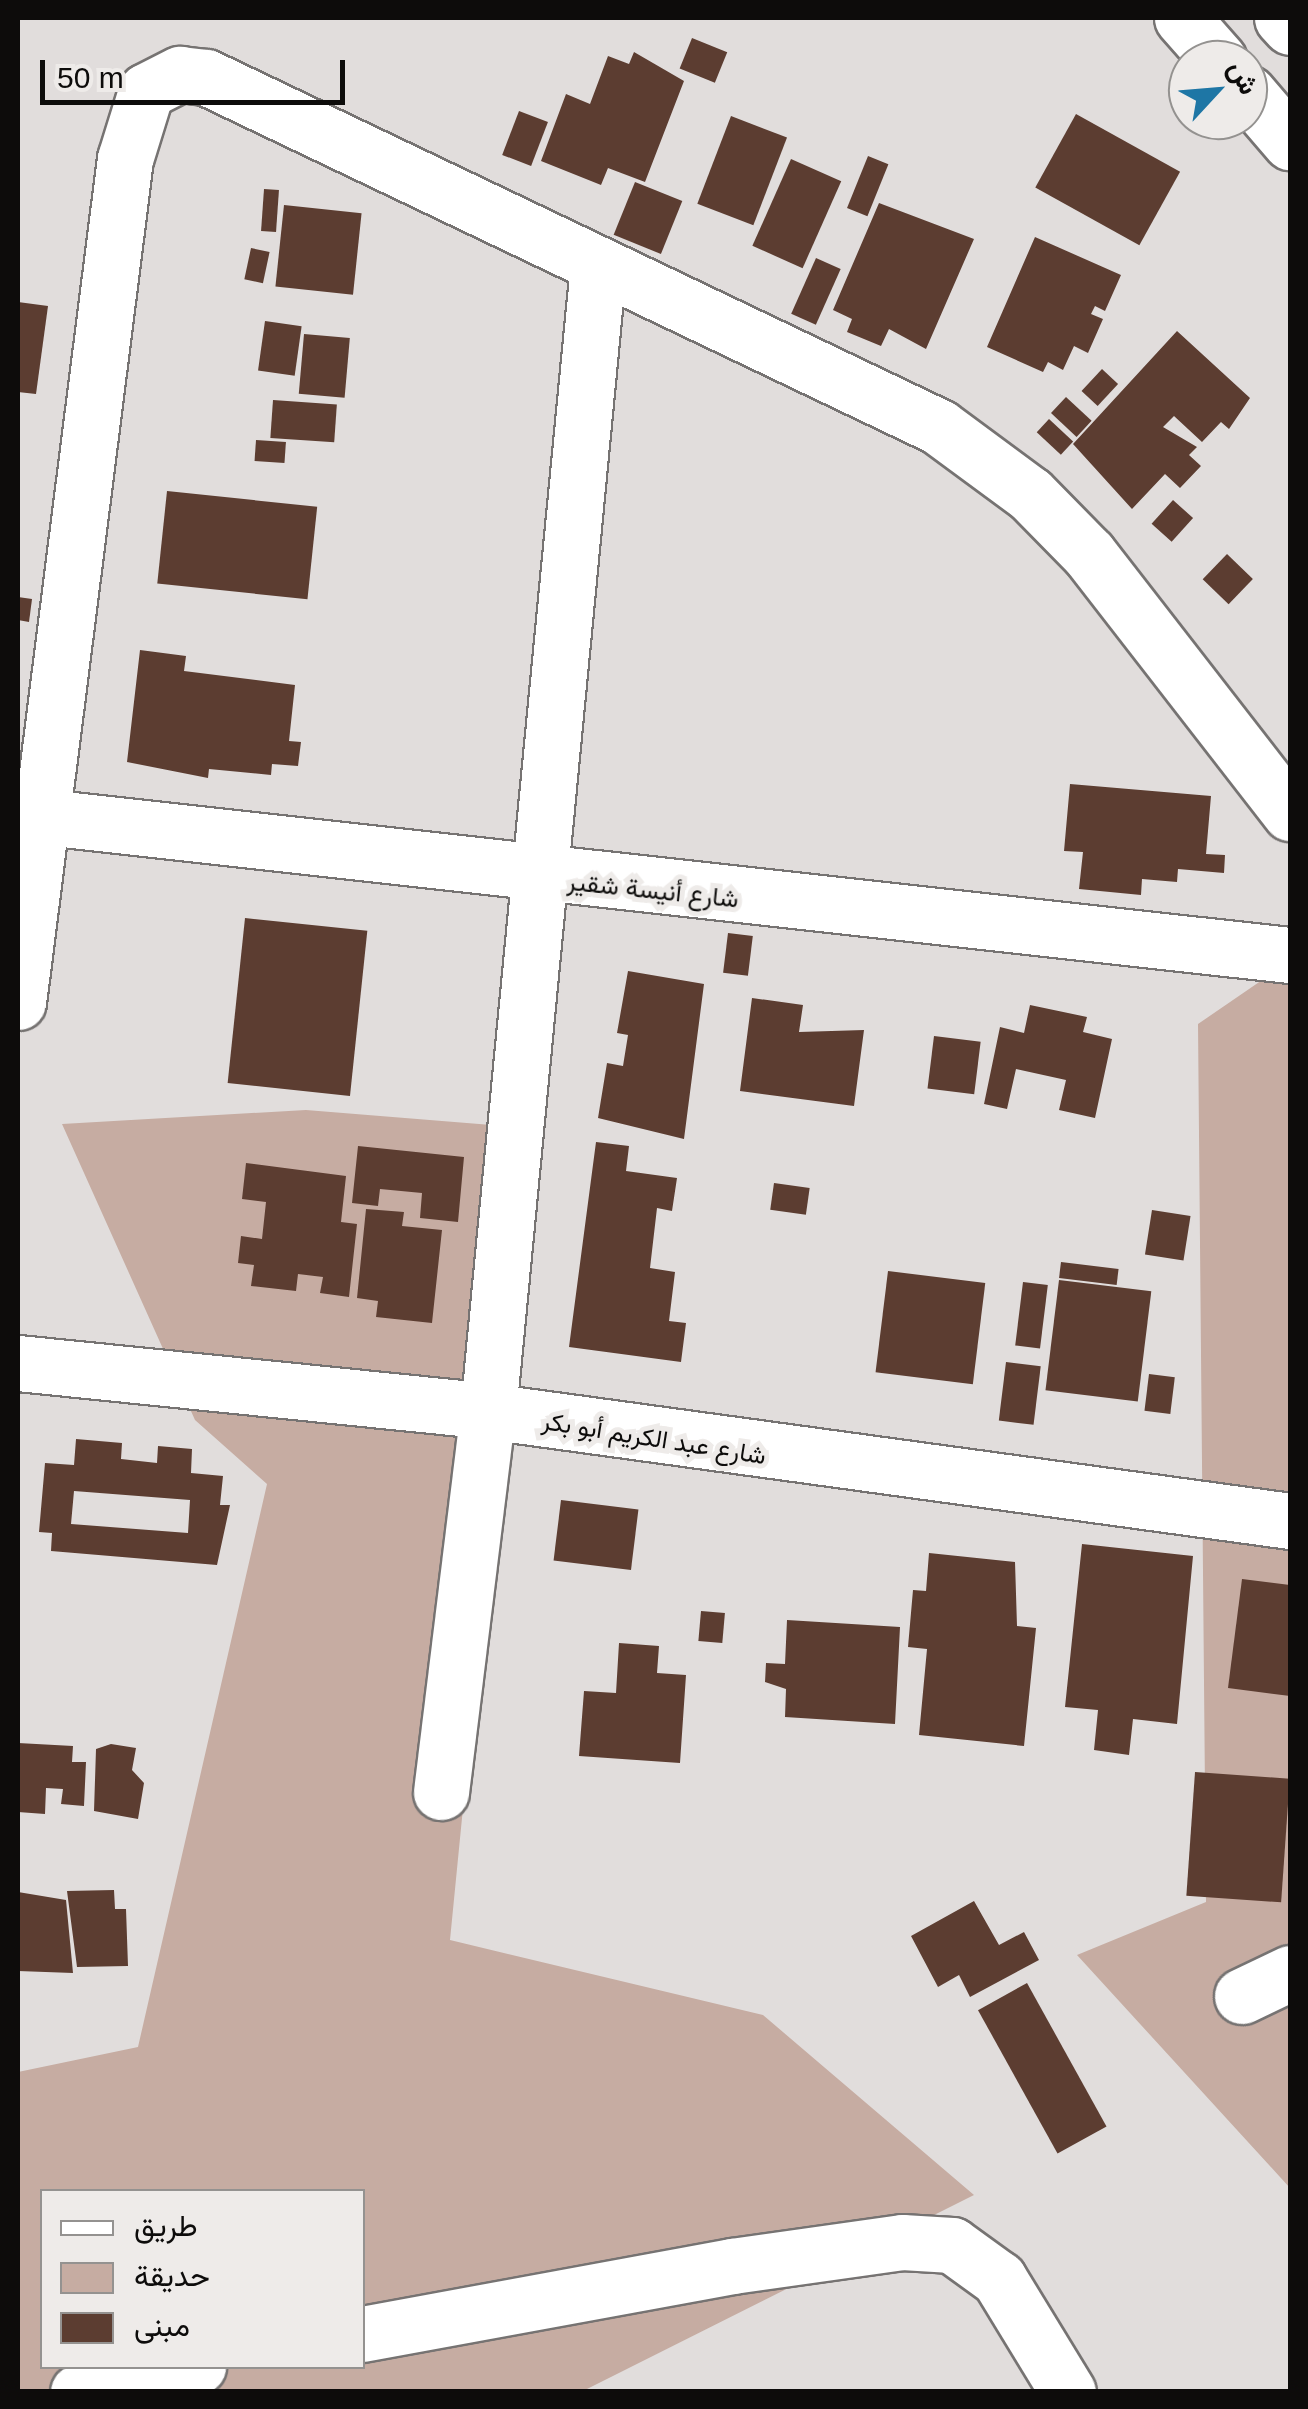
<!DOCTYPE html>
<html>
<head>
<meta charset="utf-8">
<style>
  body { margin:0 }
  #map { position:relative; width:1308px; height:2409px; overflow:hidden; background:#e1dddc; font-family:Helvetica,Vazirmatn,sans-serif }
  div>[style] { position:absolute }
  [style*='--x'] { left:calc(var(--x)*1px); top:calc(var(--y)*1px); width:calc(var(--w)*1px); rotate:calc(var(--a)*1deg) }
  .green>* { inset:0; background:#c6aca2 }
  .building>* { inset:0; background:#5c3d31; transform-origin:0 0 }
  .roads { filter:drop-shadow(2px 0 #767372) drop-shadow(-2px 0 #767372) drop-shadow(0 2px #767372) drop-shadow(0 -2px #767372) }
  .minor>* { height:55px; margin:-27.5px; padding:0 27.5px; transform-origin:27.5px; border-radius:27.5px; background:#fff }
  .major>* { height:55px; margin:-27.5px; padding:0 27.5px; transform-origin:27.5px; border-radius:27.5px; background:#fff }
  span { translate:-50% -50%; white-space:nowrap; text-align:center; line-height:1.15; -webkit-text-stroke:10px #eeebe9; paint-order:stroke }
  .street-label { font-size:25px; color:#0d0c0b }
  .frame { position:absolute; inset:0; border:20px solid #0d0c0b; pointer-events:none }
  .legend { position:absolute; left:40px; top:2189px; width:325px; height:180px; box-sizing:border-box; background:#eeebe9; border:2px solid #949290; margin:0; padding:12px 18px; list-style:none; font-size:30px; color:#0d0c0b }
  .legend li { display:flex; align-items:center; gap:20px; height:50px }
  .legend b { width:50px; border:2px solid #949290 }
  .north { position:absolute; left:1168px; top:40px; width:100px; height:100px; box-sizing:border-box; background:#eeebe9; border:2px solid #949290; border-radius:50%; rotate:64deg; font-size:28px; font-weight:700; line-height:40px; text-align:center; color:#0d0c0b }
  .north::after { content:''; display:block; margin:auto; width:35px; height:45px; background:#1e76a5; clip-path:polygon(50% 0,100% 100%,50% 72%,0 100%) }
  .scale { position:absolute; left:40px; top:60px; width:305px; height:45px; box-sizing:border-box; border:5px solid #0d0c0b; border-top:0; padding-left:12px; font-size:30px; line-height:35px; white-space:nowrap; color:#0d0c0b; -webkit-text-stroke:8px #eeebe9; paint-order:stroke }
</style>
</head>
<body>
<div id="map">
  <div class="green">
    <i style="clip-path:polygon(1290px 961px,1290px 2188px,1077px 1955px,1206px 1902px,1198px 1024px)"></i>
    <i style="clip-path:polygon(evenodd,306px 1110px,530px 1128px,450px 1940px,763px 2015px,974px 2195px,583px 2391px,18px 2392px,18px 2072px,138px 2047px,267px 1484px,195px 1420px,62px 1124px,306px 1110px,42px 2192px,362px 2192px,362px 2366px,42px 2366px,42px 2192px)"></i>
  </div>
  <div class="building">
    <i style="left:692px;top:38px;width:38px;height:33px;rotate:22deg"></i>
    <i style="clip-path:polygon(634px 52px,684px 81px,645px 182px,608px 168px,601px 185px,541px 161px,566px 94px,590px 104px,608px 56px,629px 64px)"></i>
    <i style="left:519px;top:111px;width:31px;height:47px;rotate:21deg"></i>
    <i style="left:1076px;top:114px;width:119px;height:84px;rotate:29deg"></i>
    <i style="left:731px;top:116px;width:60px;height:94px;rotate:21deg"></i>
    <i style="left:868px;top:156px;width:22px;height:56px;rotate:22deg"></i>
    <i style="left:791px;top:159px;width:55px;height:95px;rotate:24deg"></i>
    <i style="left:635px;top:182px;width:51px;height:57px;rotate:22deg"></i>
    <i style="left:264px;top:189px;width:15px;height:42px;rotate:4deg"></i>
    <i style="clip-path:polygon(879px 203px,974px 239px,926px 349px,889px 329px,881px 346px,847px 332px,852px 319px,833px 310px)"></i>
    <i style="left:284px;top:205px;width:78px;height:82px;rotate:6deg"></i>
    <i style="clip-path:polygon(1035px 237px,1121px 275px,1105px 311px,1095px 306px,1091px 314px,1103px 319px,1088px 353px,1074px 346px,1063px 370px,1048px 362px,1043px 372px,987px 347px)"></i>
    <i style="left:251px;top:248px;width:19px;height:32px;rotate:12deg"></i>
    <i style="left:816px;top:258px;width:27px;height:61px;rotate:24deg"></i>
    <i style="clip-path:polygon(18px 302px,48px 306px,36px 394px,18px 392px)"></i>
    <i style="left:265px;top:321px;width:37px;height:50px;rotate:8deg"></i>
    <i style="clip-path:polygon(1177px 331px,1250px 398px,1229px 429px,1221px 422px,1202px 442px,1174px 416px,1163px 427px,1197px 447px,1189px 455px,1201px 466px,1180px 488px,1165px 474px,1132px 509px,1073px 444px)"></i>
    <i style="left:304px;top:334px;width:46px;height:60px;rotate:5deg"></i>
    <i style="left:1102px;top:369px;width:22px;height:30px;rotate:43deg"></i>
    <i style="left:1066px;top:397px;width:35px;height:22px;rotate:43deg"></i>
    <i style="left:273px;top:400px;width:64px;height:38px;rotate:4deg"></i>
    <i style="left:1049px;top:419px;width:33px;height:18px;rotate:43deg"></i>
    <i style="left:256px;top:440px;width:30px;height:21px;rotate:4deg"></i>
    <i style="left:167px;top:491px;width:151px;height:93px;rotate:6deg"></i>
    <i style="left:1173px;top:500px;width:27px;height:32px;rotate:42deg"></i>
    <i style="left:1227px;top:554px;width:36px;height:35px;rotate:44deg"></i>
    <i style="clip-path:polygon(18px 597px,32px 599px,29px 622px,18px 620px)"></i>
    <i style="clip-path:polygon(140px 650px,186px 656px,184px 671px,295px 685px,289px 741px,301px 742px,298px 766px,272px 764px,271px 775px,209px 769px,208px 778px,127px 762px)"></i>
    <i style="clip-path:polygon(1070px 784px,1211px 796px,1206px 854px,1225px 855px,1224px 873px,1178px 869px,1177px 882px,1142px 879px,1141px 895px,1079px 889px,1083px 852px,1064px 851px)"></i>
    <i style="left:245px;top:918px;width:123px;height:166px;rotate:6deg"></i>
    <i style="left:728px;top:933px;width:25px;height:40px;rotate:7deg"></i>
    <i style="clip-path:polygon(628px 971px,704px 984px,684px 1139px,598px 1118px,607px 1063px,623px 1066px,628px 1035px,617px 1033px)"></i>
    <i style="clip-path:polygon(752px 998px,803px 1005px,799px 1032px,864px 1030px,854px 1106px,740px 1091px)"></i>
    <i style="clip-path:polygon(1030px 1005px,1087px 1017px,1083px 1032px,1112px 1039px,1095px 1118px,1059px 1110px,1066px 1080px,1016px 1069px,1007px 1109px,984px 1104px,1000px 1027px,1024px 1033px)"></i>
    <i style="left:934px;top:1036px;width:47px;height:53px;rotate:7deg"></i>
    <i style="clip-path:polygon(596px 1142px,629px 1146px,626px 1171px,677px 1178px,672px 1211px,657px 1208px,650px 1268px,675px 1272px,669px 1321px,686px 1323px,681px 1362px,569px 1347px)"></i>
    <i style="clip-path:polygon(358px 1146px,464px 1157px,458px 1222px,420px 1218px,422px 1193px,380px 1189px,378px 1206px,352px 1203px)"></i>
    <i style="clip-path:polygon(246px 1163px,346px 1176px,341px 1222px,357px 1224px,349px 1297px,320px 1293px,323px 1277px,298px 1274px,296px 1291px,251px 1286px,254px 1265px,238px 1263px,241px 1236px,262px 1239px,266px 1202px,242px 1199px)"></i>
    <i style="left:774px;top:1183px;width:36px;height:27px;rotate:8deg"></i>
    <i style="clip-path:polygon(366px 1209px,404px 1212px,402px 1226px,442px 1230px,432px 1323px,376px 1317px,378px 1301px,357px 1298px)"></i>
    <i style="left:1152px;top:1210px;width:39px;height:45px;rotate:9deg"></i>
    <i style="left:1061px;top:1262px;width:58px;height:16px;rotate:7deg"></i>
    <i style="left:888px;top:1271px;width:98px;height:102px;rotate:7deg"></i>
    <i style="left:1059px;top:1280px;width:93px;height:111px;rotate:7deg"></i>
    <i style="left:1023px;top:1282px;width:25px;height:64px;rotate:7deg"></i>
    <i style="left:1006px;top:1362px;width:35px;height:59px;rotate:7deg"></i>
    <i style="left:1149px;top:1374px;width:26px;height:37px;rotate:7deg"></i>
    <i style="clip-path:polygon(evenodd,76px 1439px,122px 1443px,121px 1459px,157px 1463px,158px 1446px,192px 1449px,191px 1473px,223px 1476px,220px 1505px,230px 1505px,217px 1565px,51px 1551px,52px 1533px,39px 1532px,45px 1463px,74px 1465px,76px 1439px,74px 1491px,190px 1500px,188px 1533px,71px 1524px,74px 1491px)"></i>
    <i style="left:561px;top:1500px;width:78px;height:61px;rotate:7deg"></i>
    <i style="clip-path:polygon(1082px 1544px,1193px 1556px,1177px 1724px,1133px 1719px,1129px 1755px,1094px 1750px,1098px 1710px,1065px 1707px)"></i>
    <i style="clip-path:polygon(929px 1553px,1015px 1562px,1017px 1626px,1036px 1628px,1024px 1746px,919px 1735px,927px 1649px,908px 1647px,913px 1590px,926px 1591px)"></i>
    <i style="clip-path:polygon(1242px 1579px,1290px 1585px,1290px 1696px,1228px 1688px)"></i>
    <i style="left:701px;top:1611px;width:24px;height:30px;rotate:5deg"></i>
    <i style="clip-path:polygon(787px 1620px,900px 1627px,895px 1724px,785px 1717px,786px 1689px,765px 1682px,766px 1663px,785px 1664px)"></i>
    <i style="clip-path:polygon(619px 1643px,659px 1646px,657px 1673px,686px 1675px,680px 1763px,579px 1756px,584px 1691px,616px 1693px)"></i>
    <i style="clip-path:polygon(18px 1743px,73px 1746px,72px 1762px,86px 1762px,84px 1806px,61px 1804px,63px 1789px,46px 1788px,45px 1814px,18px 1812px)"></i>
    <i style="clip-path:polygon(111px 1744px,136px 1748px,132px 1770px,144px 1783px,138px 1819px,94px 1811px,96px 1749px)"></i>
    <i style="left:1195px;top:1772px;width:95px;height:124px;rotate:4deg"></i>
    <i style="clip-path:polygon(114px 1890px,115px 1909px,126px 1909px,128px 1966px,77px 1967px,67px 1891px)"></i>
    <i style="clip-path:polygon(18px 1892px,66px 1900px,73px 1973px,18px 1971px)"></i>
    <i style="clip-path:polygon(974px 1901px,999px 1945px,1024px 1932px,1039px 1960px,970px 1997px,959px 1975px,938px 1987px,911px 1936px)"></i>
    <i style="left:1027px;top:1983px;width:164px;height:56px;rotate:61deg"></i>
  </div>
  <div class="roads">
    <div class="minor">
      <i style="--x:18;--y:814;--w:1280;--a:6.33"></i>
      <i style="--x:18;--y:1002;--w:850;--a:-82.77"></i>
      <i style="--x:125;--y:159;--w:71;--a:-72.8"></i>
      <i style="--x:146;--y:91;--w:38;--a:-27"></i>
      <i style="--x:180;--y:74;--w:26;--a:7"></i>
      <i style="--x:206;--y:77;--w:812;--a:25.52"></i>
      <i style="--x:939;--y:427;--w:113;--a:36.4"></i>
      <i style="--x:1030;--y:494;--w:84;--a:45.5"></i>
      <i style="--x:1089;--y:554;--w:328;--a:52.2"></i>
      <i style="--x:18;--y:1363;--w:472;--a:5.8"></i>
      <i style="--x:488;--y:1411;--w:810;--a:7.81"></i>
      <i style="--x:441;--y:1792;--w:384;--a:-83"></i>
      <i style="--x:488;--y:1411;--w:1149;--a:-84.51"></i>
      <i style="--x:1242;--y:1996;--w:53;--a:-25.6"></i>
      <i style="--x:362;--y:2334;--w:376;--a:-10.4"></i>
      <i style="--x:732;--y:2266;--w:172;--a:-8"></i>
      <i style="--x:902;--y:2242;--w:50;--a:3.4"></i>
      <i style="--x:952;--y:2245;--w:58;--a:35.9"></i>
      <i style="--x:999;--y:2279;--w:132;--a:58.6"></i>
      <i style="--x:78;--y:2392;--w:123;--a:-12.2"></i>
    </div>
    <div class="major">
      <i style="--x:1182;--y:18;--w:56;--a:48.6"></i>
      <i style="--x:1282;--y:18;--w:12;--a:48"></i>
      <i style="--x:1248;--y:93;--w:65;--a:49.4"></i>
    </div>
  </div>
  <div class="street-label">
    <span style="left:653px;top:890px;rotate:6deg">شارع أنيسة شقير</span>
    <span style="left:654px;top:1438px;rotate:9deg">شارع عبد الكريم أبو بكر</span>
  </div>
  <div class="frame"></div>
  <ul class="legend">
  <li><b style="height:12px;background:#fff"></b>طريق</li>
  <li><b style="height:28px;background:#c6aca2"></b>حديقة</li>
  <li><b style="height:28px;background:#5c3d31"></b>مبنى</li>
  </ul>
  <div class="north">ش</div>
  <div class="scale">50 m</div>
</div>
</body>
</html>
